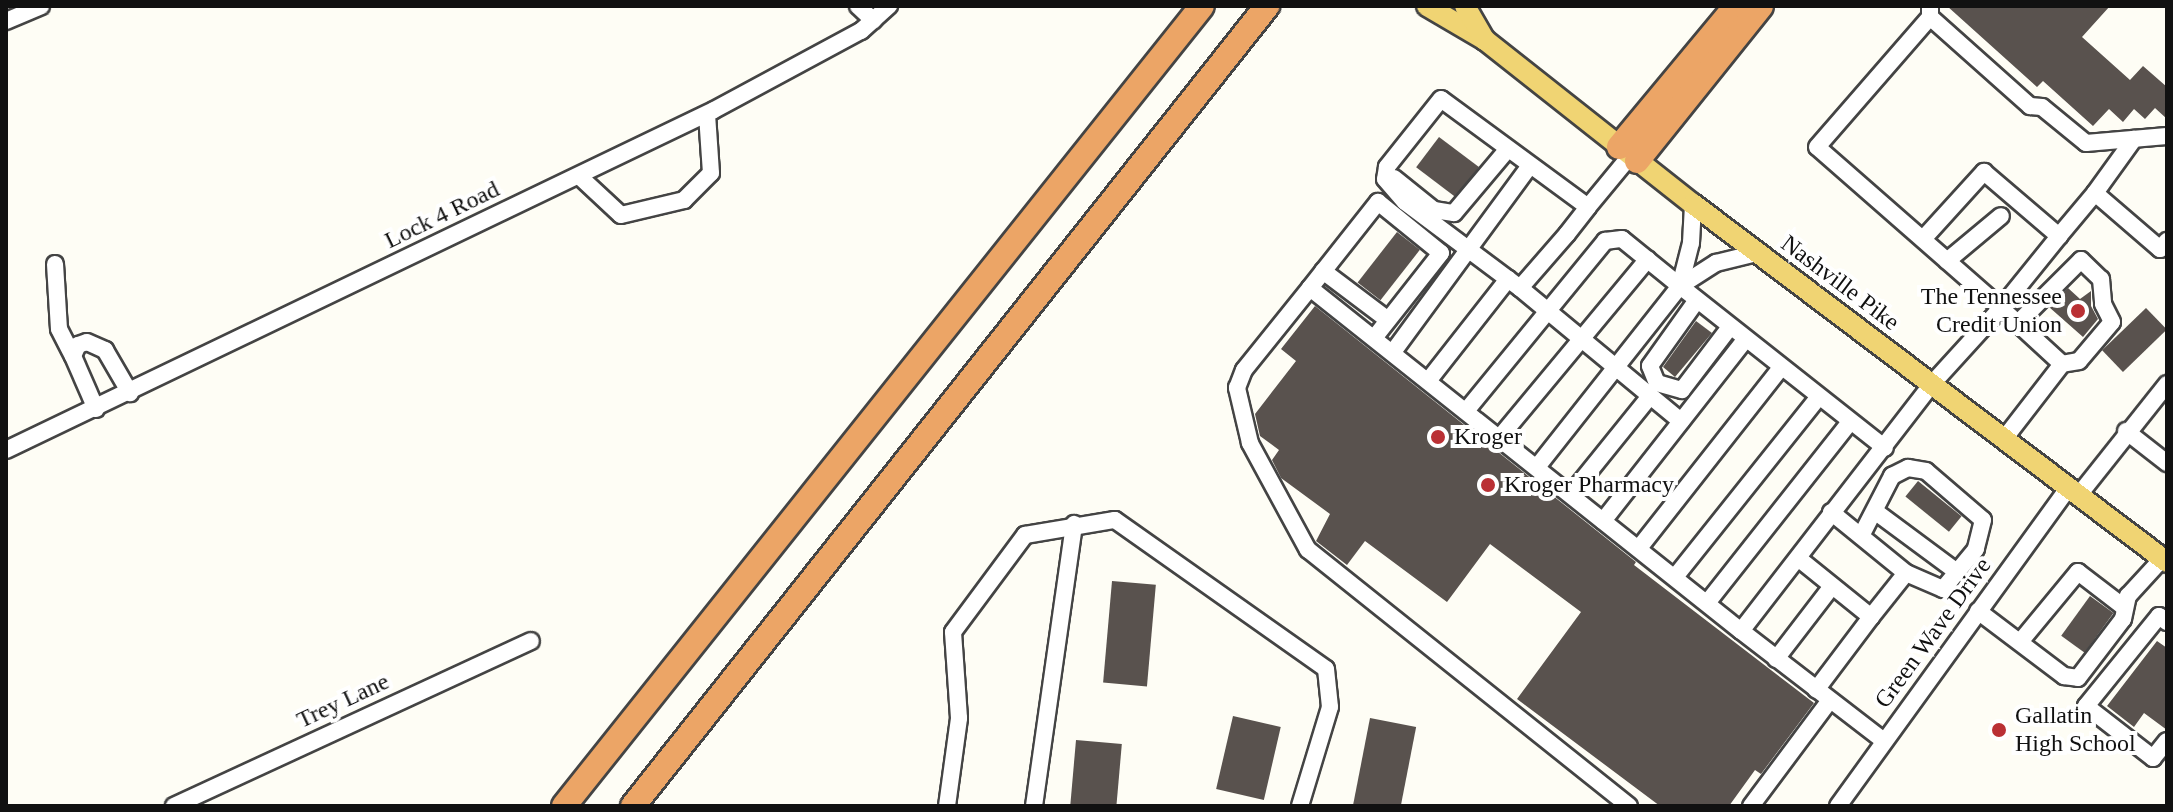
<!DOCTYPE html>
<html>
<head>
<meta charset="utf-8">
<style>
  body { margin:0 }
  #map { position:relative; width:2173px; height:812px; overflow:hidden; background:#fefdf5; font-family:"Times New Roman",serif }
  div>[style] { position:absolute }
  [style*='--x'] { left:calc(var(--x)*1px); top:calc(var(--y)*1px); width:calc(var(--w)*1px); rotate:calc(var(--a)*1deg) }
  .building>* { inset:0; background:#59524e; transform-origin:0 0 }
  .roads { filter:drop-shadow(2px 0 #444) drop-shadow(-2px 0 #444) drop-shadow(0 2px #444) drop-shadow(0 -2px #444) }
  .minor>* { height:16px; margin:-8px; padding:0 8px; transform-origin:8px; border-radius:8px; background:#fff }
  .major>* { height:20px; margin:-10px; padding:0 10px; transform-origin:10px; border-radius:10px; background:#f0d473 }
  .highway>* { height:24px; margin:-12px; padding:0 12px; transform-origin:12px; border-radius:12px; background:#eca566 }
  .dots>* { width:22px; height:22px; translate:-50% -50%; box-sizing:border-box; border:4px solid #fff; border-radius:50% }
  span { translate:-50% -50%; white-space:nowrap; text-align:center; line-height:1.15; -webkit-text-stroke:8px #fff; paint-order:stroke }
  .street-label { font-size:24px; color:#111 }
  .poi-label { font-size:24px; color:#111 }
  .right { translate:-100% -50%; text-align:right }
  .left { translate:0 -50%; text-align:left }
  .frame { position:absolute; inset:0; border:8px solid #111; pointer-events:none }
</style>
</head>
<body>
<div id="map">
  <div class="building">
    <i style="clip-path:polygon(1947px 6px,2110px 6px,2082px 37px,2130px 80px,2143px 66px,2167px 87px,2167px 119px,2155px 108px,2145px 119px,2134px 109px,2123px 122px,2109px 109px,2093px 126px,2043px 81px,2037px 87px)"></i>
    <i style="left:1439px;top:137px;width:50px;height:38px;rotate:37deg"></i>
    <i style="left:1397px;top:232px;width:29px;height:64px;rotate:38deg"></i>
    <i style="clip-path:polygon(2068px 288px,2080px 299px,2091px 291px,2091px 306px,2098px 319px,2083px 337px,2049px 307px)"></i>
    <i style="clip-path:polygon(1315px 306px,1636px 562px,1634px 565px,1814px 703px,1761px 774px,1755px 770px,1729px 806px,1660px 806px,1517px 699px,1581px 612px,1490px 544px,1447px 602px,1365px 541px,1347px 565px,1316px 541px,1330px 514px,1281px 478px,1272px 460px,1279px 450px,1260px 436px,1255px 414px,1296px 361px,1281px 349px)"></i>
    <i style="left:2146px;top:308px;width:30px;height:61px;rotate:46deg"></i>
    <i style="clip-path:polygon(1696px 321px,1712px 333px,1675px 377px,1663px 367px)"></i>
    <i style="left:1918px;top:481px;width:56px;height:20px;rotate:39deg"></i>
    <i style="left:1112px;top:581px;width:44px;height:102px;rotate:5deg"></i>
    <i style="left:2090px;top:596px;width:29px;height:49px;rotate:36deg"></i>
    <i style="clip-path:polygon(2157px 641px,2167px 648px,2167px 730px,2144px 713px,2134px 727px,2107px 706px)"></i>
    <i style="left:1233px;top:716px;width:49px;height:75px;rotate:13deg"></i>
    <i style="left:1370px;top:718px;width:47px;height:90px;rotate:11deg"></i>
    <i style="left:1076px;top:740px;width:46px;height:66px;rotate:5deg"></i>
  </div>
  <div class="roads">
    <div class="minor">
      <i style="--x:858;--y:6;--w:21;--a:43"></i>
      <i style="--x:1930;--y:17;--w:134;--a:41.7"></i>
      <i style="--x:2030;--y:106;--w:12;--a:5"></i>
      <i style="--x:2042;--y:107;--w:57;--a:39.3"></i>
      <i style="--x:2086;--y:143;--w:81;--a:-4.9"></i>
      <i style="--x:6;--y:21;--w:38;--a:-23"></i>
      <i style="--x:579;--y:176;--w:57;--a:42.9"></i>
      <i style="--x:621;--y:215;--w:65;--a:-13.4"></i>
      <i style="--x:684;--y:200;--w:38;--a:-45"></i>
      <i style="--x:711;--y:173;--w:59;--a:-93.9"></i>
      <i style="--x:1394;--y:178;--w:51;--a:38.7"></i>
      <i style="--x:1434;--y:210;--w:20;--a:9"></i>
      <i style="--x:1454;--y:213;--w:82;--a:-49.9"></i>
      <i style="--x:2095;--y:193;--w:67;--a:-54.2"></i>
      <i style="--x:1588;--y:207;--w:182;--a:-143.7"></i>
      <i style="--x:1441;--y:99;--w:87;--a:128.5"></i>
      <i style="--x:1387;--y:167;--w:12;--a:99"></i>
      <i style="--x:1385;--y:179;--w:30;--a:49"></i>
      <i style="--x:1405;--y:202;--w:144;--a:36.8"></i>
      <i style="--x:1520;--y:288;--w:72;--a:-49"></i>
      <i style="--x:1567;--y:234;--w:34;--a:-52"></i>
      <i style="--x:1588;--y:207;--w:66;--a:-50.5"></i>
      <i style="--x:1923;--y:239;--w:91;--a:-47.7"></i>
      <i style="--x:1984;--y:172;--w:99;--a:40.5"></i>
      <i style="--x:2059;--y:236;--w:56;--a:-50.1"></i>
      <i style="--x:2095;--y:193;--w:86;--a:40.7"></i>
      <i style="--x:2160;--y:249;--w:11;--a:-49"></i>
      <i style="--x:1947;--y:261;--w:70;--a:-39.8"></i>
      <i style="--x:55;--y:264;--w:65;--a:86.5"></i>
      <i style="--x:59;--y:329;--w:30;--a:63"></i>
      <i style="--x:1323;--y:271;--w:81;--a:37"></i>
      <i style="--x:1680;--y:286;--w:43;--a:-32.6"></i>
      <i style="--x:1716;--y:263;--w:42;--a:-13.7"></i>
      <i style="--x:1680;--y:286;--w:44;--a:-75.7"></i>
      <i style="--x:1691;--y:243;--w:39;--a:-87"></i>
      <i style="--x:1310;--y:288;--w:110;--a:-51.7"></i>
      <i style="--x:1378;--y:202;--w:81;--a:39"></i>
      <i style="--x:1441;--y:253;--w:108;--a:128.2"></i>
      <i style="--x:1520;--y:288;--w:209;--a:39.6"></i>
      <i style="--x:1697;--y:300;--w:81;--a:125.5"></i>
      <i style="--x:1650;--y:366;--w:18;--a:68"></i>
      <i style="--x:1657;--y:383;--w:26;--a:16"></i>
      <i style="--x:1682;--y:390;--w:79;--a:-52.7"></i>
      <i style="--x:2018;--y:323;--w:89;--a:-45"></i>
      <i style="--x:2081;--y:260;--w:28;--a:44"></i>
      <i style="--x:2101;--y:279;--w:25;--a:85"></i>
      <i style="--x:2103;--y:304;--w:20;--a:63"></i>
      <i style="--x:2112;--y:322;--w:51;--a:130.2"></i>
      <i style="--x:2079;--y:361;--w:17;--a:170"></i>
      <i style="--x:1393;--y:352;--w:230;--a:-53.7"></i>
      <i style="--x:1428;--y:381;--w:130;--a:-51.9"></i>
      <i style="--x:96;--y:409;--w:58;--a:-113.5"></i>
      <i style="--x:73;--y:356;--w:12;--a:-66"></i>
      <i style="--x:78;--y:345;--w:9;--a:-18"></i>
      <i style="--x:87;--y:342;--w:20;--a:24"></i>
      <i style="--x:105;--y:350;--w:50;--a:59.8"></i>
      <i style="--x:1466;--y:411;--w:220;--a:-50.7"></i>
      <i style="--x:1605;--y:241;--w:17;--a:-7"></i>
      <i style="--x:1622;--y:239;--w:75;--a:39"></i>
      <i style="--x:2126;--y:431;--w:52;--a:38"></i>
      <i style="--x:1500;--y:437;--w:231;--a:-50.3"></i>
      <i style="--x:2004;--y:439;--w:95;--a:-52.3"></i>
      <i style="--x:2062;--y:364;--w:83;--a:-137.4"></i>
      <i style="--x:2001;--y:308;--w:92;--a:-51.1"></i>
      <i style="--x:6;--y:450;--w:785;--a:-25.65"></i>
      <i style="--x:714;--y:110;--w:167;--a:-28.3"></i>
      <i style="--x:861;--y:31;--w:38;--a:-42"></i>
      <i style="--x:1537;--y:467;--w:231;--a:-51.7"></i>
      <i style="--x:1680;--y:286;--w:261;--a:38.3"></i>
      <i style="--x:1571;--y:494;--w:126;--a:-51.1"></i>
      <i style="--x:2078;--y:496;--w:143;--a:-51.5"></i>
      <i style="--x:1831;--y:512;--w:97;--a:39.1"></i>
      <i style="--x:1906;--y:573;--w:56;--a:128.5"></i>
      <i style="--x:1876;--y:512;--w:101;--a:36.5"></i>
      <i style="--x:1603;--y:521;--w:230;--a:-51.9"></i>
      <i style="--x:1861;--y:536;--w:68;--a:-62.7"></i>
      <i style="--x:1892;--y:476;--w:18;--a:-27"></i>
      <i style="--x:1908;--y:468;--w:18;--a:9"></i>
      <i style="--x:1926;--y:471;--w:75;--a:40.7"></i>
      <i style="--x:1983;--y:520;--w:30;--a:104"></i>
      <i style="--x:1976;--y:549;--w:52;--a:129.5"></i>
      <i style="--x:1943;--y:589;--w:40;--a:-156.6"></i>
      <i style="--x:1639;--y:548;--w:228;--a:-51.8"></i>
      <i style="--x:1798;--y:558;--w:94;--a:38.9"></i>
      <i style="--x:1871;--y:617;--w:91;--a:127"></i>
      <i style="--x:1675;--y:577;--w:228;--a:-51.4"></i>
      <i style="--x:1707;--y:603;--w:231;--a:-51.7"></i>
      <i style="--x:1978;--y:611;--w:108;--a:37.1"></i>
      <i style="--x:2064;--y:676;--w:14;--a:8"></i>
      <i style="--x:2078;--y:678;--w:74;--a:-52.7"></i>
      <i style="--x:2123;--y:619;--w:24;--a:-78"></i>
      <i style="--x:2128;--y:596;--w:50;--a:-47.4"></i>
      <i style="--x:2167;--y:622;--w:10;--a:-143"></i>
      <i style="--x:2159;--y:616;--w:116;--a:129"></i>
      <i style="--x:2086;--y:706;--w:85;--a:37.8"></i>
      <i style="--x:2153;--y:758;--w:22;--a:-51"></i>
      <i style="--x:2020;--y:642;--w:91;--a:-50.4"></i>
      <i style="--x:2078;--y:572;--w:59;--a:37.5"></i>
      <i style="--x:1776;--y:659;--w:92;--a:-52.5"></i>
      <i style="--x:1884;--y:741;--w:180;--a:-142.4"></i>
      <i style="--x:1741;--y:631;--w:311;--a:-52.3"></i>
      <i style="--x:1931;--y:385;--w:104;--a:-47.7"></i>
      <i style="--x:2001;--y:308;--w:244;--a:-138.8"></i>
      <i style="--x:1817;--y:147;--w:172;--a:-49"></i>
      <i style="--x:1930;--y:17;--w:11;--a:-90"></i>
      <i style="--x:174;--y:806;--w:393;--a:-24.8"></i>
      <i style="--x:947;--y:806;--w:89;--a:-82.2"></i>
      <i style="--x:959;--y:718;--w:86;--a:-94"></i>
      <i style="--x:953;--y:632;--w:121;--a:-53.4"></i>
      <i style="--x:1025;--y:535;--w:91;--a:-9.5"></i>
      <i style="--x:1115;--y:520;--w:258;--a:35.2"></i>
      <i style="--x:1326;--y:669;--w:38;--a:84"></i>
      <i style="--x:1330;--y:707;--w:103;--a:106.9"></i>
      <i style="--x:1034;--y:806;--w:285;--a:-81.9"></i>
      <i style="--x:1629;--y:806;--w:411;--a:-141.4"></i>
      <i style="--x:1308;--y:550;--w:122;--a:-118.5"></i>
      <i style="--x:1250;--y:443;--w:57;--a:-103.3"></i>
      <i style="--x:1237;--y:388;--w:19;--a:-69"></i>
      <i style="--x:1244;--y:370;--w:105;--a:-51.2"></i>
      <i style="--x:1310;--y:288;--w:551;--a:38.51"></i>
      <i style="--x:1751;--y:806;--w:132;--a:-53.3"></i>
      <i style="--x:1838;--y:806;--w:392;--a:-54.1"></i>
    </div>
    <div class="major">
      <i style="--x:1427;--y:6;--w:67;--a:30.4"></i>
      <i style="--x:1485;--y:40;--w:265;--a:38.3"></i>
      <i style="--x:1693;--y:204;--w:594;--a:37.06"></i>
      <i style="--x:1465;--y:6;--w:39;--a:60"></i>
    </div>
    <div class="highway">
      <i style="--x:1619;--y:147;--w:183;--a:-50.3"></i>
      <i style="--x:1637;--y:161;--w:198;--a:-51.3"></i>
      <i style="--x:564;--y:806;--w:1023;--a:-51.43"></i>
      <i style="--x:633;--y:806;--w:1021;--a:-51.6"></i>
    </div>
  </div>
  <div class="dots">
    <i style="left:2078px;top:311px;background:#ba3034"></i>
    <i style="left:1438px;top:437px;background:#ba3034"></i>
    <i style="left:1488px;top:485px;background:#ba3034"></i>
    <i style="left:1999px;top:730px;background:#ba3034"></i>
  </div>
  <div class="street-label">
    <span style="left:442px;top:215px;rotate:-26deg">Lock 4 Road</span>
    <span style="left:1840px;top:283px;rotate:37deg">Nashville Pike</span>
    <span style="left:1933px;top:633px;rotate:-54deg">Green Wave Drive</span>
    <span style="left:343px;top:701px;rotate:-25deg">Trey Lane</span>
  </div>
  <div class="poi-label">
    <span class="right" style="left:2062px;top:311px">The Tennessee<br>Credit Union</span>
    <span class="left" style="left:1454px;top:437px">Kroger</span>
    <span class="left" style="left:1504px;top:485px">Kroger Pharmacy</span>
    <span class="left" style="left:2015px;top:730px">Gallatin<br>High School</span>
  </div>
  <div class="frame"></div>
</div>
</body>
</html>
